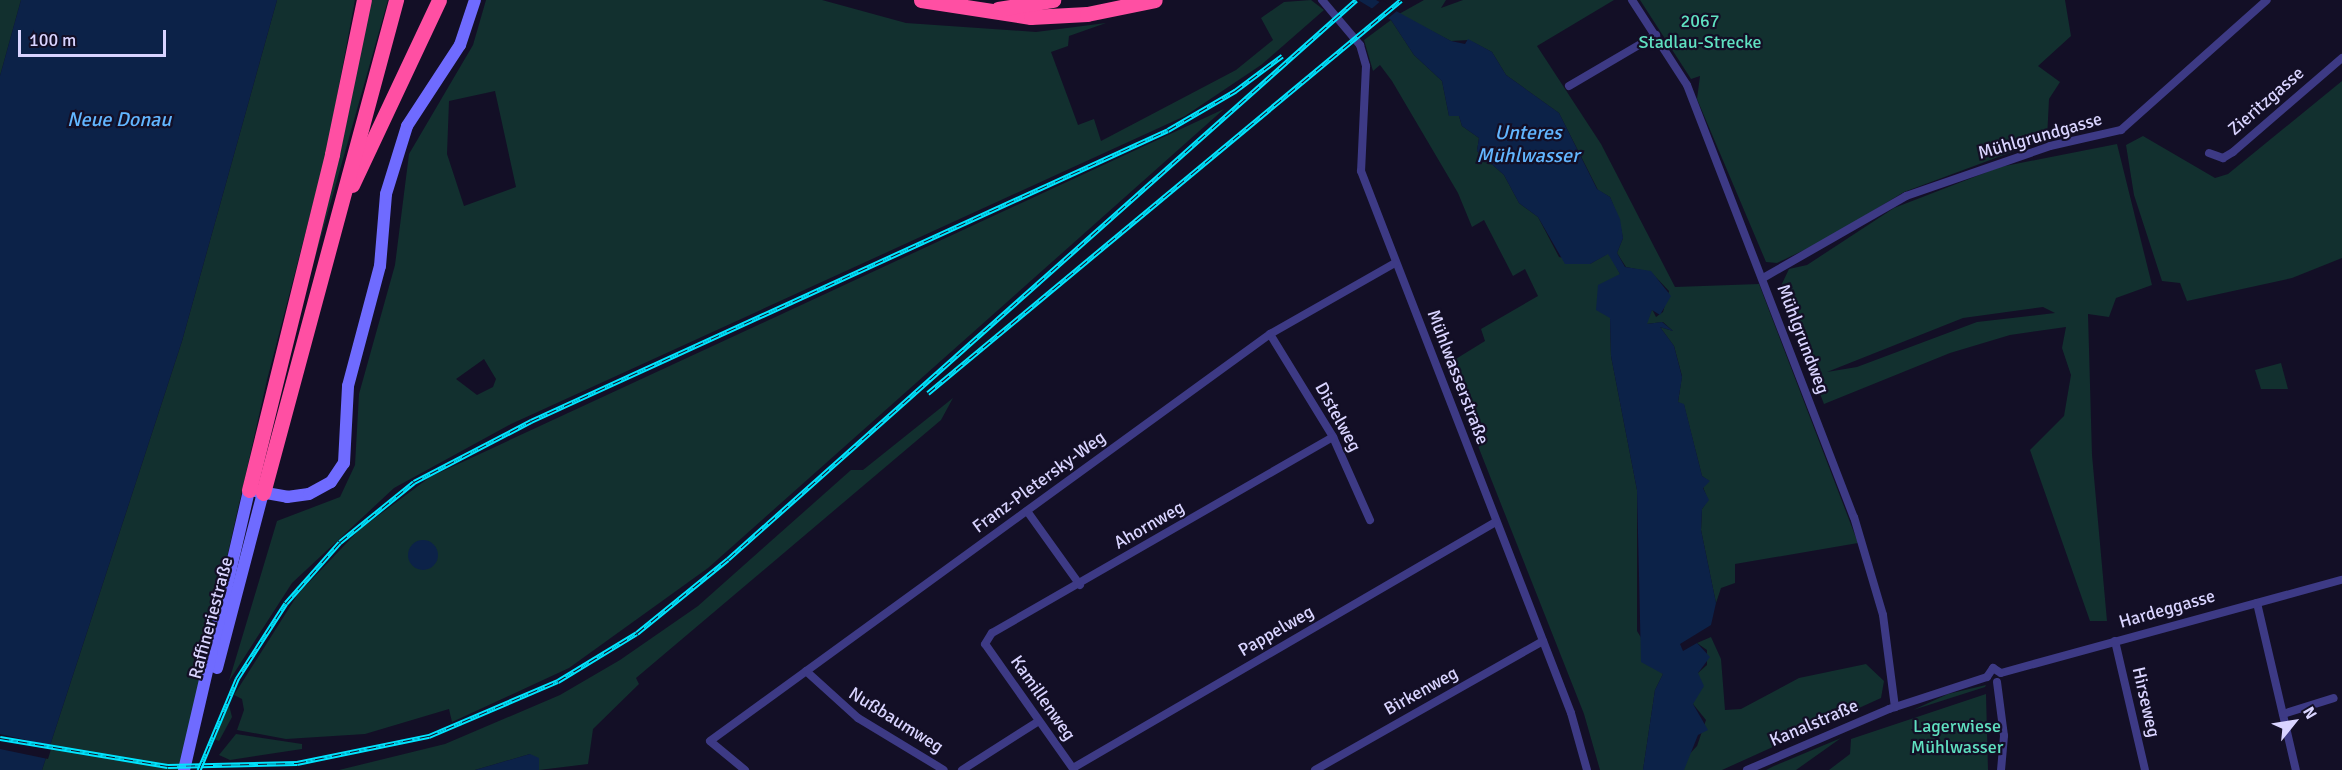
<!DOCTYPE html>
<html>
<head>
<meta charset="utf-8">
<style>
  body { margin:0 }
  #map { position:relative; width:2342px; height:770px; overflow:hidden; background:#130f26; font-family:Signika,sans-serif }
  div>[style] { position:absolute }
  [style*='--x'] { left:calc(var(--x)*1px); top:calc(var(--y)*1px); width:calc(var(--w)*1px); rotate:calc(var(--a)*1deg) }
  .green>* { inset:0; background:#12302f }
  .water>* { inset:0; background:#0c2248 }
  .round { border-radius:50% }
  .pier>* { inset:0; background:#130f26 }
  .street>* { height:8px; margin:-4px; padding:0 4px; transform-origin:4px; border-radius:4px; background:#3d3a85 }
  .secondary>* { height:12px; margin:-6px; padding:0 6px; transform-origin:6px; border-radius:6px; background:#6f6bff }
  .highway>* { height:15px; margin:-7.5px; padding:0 7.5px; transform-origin:7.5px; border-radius:7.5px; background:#ff4fa3 }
  .rail>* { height:5px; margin-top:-2.5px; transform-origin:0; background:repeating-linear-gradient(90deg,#130f26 0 9px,#00e5ff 0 18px); box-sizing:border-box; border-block:2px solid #00e5ff }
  span { translate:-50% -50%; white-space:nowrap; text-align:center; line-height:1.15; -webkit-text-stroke:4.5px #130f26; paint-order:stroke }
  .park-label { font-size:18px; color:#5fe0c0 }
  .street-label { font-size:18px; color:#d9d4ff }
  .water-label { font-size:20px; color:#62b6ff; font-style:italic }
  .north { position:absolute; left:2264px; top:692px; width:60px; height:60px; -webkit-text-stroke:4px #130f26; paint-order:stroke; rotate:60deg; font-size:16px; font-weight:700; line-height:24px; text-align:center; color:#d9d4ff }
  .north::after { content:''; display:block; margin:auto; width:21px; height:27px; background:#d9d4ff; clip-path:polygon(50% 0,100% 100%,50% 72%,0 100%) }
  .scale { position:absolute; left:18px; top:30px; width:148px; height:27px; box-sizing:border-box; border:3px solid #d9d4ff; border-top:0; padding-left:8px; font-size:18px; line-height:21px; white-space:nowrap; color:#d9d4ff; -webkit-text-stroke:4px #130f26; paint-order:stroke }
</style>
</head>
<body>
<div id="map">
  <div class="green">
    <i style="clip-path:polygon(0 0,21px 0,0 76px)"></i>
    <i style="clip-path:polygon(277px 0,355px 0,327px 150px,267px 380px,179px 770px,42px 770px,182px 341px)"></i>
    <i style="clip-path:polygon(371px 0,388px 0,302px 304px,342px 144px)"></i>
    <i style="clip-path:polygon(evenodd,486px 0,822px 0,906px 23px,1036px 32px,1106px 23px,1069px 36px,1068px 46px,1051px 52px,1078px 125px,1094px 119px,1101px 141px,1236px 70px,1273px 40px,1261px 18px,1284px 2px,1311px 0,1324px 10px,1261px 65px,1185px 116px,511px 424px,394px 488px,292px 583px,229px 681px,277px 521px,340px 497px,355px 465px,359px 394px,395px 265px,409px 154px,473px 45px,486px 0,495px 91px,516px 187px,464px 206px,447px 154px,449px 101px,495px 91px,486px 0,484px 359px,496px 379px,493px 387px,477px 395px,456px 379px,484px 359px)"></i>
    <i style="clip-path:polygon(1424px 0,1446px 0,1441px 8px,1463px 0,1614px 0,1537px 46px,1601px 144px,1675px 287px,1759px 284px,1858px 543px,1735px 564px,1735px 583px,1721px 588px,1716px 603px,1701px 530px,1702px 509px,1708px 500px,1703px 487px,1709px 481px,1702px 476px,1684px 405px,1678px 402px,1682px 376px,1674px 346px,1660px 327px,1673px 331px,1663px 322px,1646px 324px,1652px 309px,1656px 317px,1663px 312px,1669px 291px,1651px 272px,1626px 267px,1617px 253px,1623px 238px,1619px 219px,1610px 197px,1598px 190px,1559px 113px,1506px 75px,1492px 52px,1469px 40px,1451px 41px,1399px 14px)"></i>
    <i style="clip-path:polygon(1640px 0,2065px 0,2071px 36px,2038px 66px,2060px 82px,2049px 99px,2047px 139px,1904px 192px,1823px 241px,1777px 263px,1766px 262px,1697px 99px,1700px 76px,1691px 79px)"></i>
    <i style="clip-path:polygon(1391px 20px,1414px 55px,1442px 81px,1449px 116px,1459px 116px,1462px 126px,1479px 138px,1477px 151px,1504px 175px,1519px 203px,1538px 217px,1559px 257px,1590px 264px,1609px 253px,1620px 274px,1610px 318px,1611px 356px,1637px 490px,1637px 631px,1663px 674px,1655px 690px,1643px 770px,1600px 770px,1584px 714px,1446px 365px,1485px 341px,1481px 329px,1538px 296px,1525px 269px,1513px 276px,1484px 220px,1472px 227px,1458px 193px,1392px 81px,1380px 65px,1373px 71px,1364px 40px)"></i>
    <i style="clip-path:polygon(2342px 81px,2342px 258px,2292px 278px,2187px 301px,2180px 283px,2162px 281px,2134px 195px,2126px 145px,2143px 136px,2215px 178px,2228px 174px)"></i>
    <i style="clip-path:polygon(1224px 109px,708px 568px,569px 668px,452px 722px,449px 709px,365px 734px,286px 739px,237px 730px,244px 710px,242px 699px,234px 695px,298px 594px,359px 530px,430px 477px)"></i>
    <i style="clip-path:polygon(evenodd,2117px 144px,2152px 285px,2116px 298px,2109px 317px,2088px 314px,2092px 455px,2107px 621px,2090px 621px,2030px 450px,2064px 416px,2071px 375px,2062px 348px,2066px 327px,2010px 335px,1950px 353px,1824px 404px,1779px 290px,1789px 269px,1807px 265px,1894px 208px,2000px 167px,2117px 144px,2043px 307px,2055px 313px,1977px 322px,1857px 367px,1827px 372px,1963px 318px,2043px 307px)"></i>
    <i style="clip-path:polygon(2281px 363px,2288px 389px,2261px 389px,2255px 370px)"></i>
    <i style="clip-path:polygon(953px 398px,941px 420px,636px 678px,639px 684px,593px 729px,588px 764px,539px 770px,530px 754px,475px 770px,339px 770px,445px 744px,560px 695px,620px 660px,698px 606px,851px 470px,863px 470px)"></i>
    <i style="clip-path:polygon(1711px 637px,1721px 659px,1725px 710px,1741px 709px,1799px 678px,1866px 664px,1884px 681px,1881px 698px,1722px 770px,1684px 770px,1682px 762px,1697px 746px,1706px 720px,1693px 704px,1698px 673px,1707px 665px,1707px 650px,1697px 643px)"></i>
    <i style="clip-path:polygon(1986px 685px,1985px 687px,1913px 710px,1948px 694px)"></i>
    <i style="clip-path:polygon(1986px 694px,1988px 770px,1829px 770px,1850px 754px,1851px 739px)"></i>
    <i style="clip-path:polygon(229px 705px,232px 717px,219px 741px,214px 739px)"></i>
    <i style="clip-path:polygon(236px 734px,302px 744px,302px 749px,230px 760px,219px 755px)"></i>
    <i style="clip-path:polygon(1841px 738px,1796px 770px,1766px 770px,1774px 766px)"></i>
  </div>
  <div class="water">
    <i style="clip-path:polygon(21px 0,277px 0,182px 341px,42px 770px,0 770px,0 76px)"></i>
    <i style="clip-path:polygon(1358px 0,1376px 0,1451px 41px,1465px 44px,1468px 39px,1492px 52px,1506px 75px,1559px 113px,1597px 189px,1610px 197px,1620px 219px,1623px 238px,1617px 253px,1625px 267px,1651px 271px,1671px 296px,1660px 315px,1652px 310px,1647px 324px,1662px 322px,1673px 331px,1660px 327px,1674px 346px,1682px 377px,1678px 402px,1684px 404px,1702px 476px,1710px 481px,1703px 488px,1709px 500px,1702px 509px,1701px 530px,1716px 603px,1711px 625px,1680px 644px,1683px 651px,1697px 643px,1710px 657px,1698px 673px,1704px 686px,1693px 704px,1708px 730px,1698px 735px,1684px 770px,1643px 770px,1655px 690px,1663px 674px,1641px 662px,1637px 490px,1611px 356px,1610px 318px,1596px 310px,1598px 285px,1620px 274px,1608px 254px,1590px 264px,1565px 264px,1538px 217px,1519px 203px,1504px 175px,1477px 151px,1479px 138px,1462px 126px,1459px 116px,1449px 116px,1442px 81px,1414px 55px,1391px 20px)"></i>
    <i class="round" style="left:408px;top:540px;width:30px;height:30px"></i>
    <i style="clip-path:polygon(530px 754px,539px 758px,539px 770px,475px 770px)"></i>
  </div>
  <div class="pier">
    <i style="clip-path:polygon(1382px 0,1398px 10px,1386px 20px,1369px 11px)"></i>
    <i style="clip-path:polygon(0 734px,52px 746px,48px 759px,0 749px)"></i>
  </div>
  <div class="street">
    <i style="--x:1322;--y:0;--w:59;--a:49.8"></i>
    <i style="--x:1360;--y:45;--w:22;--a:74"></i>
    <i style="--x:1366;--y:66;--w:105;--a:92.7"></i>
    <i style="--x:1361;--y:171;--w:581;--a:68.82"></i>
    <i style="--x:1571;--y:713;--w:59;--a:74.3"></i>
    <i style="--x:1632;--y:0;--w:101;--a:57.1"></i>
    <i style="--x:1687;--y:85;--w:463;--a:68.9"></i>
    <i style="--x:1854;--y:517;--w:102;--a:73.5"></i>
    <i style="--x:1883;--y:615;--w:93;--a:82.6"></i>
    <i style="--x:1569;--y:86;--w:101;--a:-30.4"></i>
    <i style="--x:2209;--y:153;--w:15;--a:20"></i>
    <i style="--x:2223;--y:158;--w:12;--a:-31"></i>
    <i style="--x:2233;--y:152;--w:144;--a:-40.8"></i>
    <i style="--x:1763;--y:278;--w:165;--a:-29.8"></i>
    <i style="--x:1906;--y:196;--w:152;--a:-19.1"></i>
    <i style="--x:2050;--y:146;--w:73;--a:-12.7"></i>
    <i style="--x:2121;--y:130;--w:195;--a:-41.7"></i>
    <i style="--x:1270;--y:334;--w:121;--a:58.5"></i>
    <i style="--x:1333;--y:437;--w:91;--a:66"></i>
    <i style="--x:1027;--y:511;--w:91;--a:54.4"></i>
    <i style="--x:2257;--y:603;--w:171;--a:76.9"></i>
    <i style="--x:2115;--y:641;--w:132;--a:76.9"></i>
    <i style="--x:806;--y:671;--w:70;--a:42.1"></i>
    <i style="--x:858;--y:718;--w:100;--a:31.2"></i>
    <i style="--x:2001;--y:673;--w:353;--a:-15.3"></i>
    <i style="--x:1987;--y:677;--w:11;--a:-56"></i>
    <i style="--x:1993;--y:668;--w:9;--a:32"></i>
    <i style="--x:1997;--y:682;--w:54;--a:82.6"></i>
    <i style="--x:2004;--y:736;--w:34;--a:95"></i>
    <i style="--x:2283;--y:714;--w:53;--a:-17.4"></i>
    <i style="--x:1073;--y:768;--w:489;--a:-30.2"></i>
    <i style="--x:745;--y:770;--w:45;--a:-140.4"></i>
    <i style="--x:710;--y:741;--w:692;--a:-36.01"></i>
    <i style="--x:1270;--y:334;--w:144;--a:-29.6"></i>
    <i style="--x:962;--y:770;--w:91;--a:-32.5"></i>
    <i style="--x:1074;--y:770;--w:154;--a:-125.2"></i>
    <i style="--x:985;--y:644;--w:13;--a:-58"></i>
    <i style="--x:992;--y:633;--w:393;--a:-29.9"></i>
    <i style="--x:1315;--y:770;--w:262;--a:-29.5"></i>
    <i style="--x:1747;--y:770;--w:155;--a:-23.2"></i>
    <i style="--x:1889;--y:709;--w:103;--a:-18.1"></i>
  </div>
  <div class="secondary">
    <i style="--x:217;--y:668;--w:181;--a:-75.3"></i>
    <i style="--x:184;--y:770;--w:287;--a:-76.9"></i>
    <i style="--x:249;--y:490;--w:39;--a:10"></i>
    <i style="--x:287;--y:497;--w:22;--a:-8"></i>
    <i style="--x:309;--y:494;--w:25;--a:-29"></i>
    <i style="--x:331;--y:482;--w:23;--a:-56"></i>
    <i style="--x:344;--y:463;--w:77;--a:-87"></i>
    <i style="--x:348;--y:386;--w:124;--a:-75.1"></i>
    <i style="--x:380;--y:266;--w:72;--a:-85.2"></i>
    <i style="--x:386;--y:194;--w:71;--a:-72.8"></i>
    <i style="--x:407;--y:126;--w:97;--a:-56.8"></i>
    <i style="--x:460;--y:45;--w:47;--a:-71.6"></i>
  </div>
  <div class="highway">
    <i style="--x:921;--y:0;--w:111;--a:8.8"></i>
    <i style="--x:1031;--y:17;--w:56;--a:-3.1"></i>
    <i style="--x:1087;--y:14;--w:69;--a:-11.6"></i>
    <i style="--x:998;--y:9;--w:56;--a:-9.3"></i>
    <i style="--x:352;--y:185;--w:204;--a:-64.8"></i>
    <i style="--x:249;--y:490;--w:346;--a:-76.1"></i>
    <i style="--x:332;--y:154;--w:157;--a:-78.3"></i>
    <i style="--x:263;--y:493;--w:511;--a:-74.9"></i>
  </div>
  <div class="rail">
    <i style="--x:928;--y:393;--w:615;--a:-39.72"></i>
    <i style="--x:0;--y:738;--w:170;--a:9.5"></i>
    <i style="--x:168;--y:766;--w:129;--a:-1.3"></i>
    <i style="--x:297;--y:763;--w:135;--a:-11.6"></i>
    <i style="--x:429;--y:736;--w:140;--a:-23.1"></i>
    <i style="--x:558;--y:681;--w:92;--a:-31.3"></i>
    <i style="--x:637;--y:633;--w:117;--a:-39.1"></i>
    <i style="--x:728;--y:559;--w:841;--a:-41.67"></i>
    <i style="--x:199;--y:770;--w:99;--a:-67.3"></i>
    <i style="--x:237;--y:679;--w:90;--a:-57.2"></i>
    <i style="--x:286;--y:603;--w:81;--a:-48.5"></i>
    <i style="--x:340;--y:542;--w:95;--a:-39"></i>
    <i style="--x:414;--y:482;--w:132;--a:-27.5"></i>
    <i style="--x:531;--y:421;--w:700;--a:-24.55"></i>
    <i style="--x:1168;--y:130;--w:78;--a:-30.2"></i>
    <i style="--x:1235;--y:91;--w:59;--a:-36.7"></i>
  </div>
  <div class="park-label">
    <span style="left:1700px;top:32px">2067<br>Stadlau-Strecke</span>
    <span style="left:1957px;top:737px">Lagerwiese<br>Mühlwasser</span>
  </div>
  <div class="street-label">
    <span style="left:2266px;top:101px;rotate:-41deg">Zieritzgasse</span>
    <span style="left:2040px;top:136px;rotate:-16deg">Mühlgrundgasse</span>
    <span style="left:1803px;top:339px;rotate:69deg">Mühlgrundweg</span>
    <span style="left:1458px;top:377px;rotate:69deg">Mühlwasserstraße</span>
    <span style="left:1338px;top:417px;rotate:61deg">Distelweg</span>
    <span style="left:1039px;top:482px;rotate:-36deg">Franz-Pletersky-Weg</span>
    <span style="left:1149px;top:525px;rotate:-30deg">Ahornweg</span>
    <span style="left:2167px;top:609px;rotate:-16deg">Hardeggasse</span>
    <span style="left:211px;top:618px;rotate:-75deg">Raffineriestraße</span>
    <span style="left:1276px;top:631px;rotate:-30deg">Pappelweg</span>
    <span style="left:1421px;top:691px;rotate:-29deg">Birkenweg</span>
    <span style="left:1043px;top:698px;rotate:55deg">Kamillenweg</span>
    <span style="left:2146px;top:702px;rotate:77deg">Hirseweg</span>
    <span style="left:896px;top:720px;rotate:32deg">Nußbaumweg</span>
    <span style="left:1814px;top:723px;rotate:-23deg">Kanalstraße</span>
  </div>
  <div class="water-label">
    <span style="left:119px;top:119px">Neue Donau</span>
    <span style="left:1528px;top:144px">Unteres<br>Mühlwasser</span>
  </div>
  <div class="north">N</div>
  <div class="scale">100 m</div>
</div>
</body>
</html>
